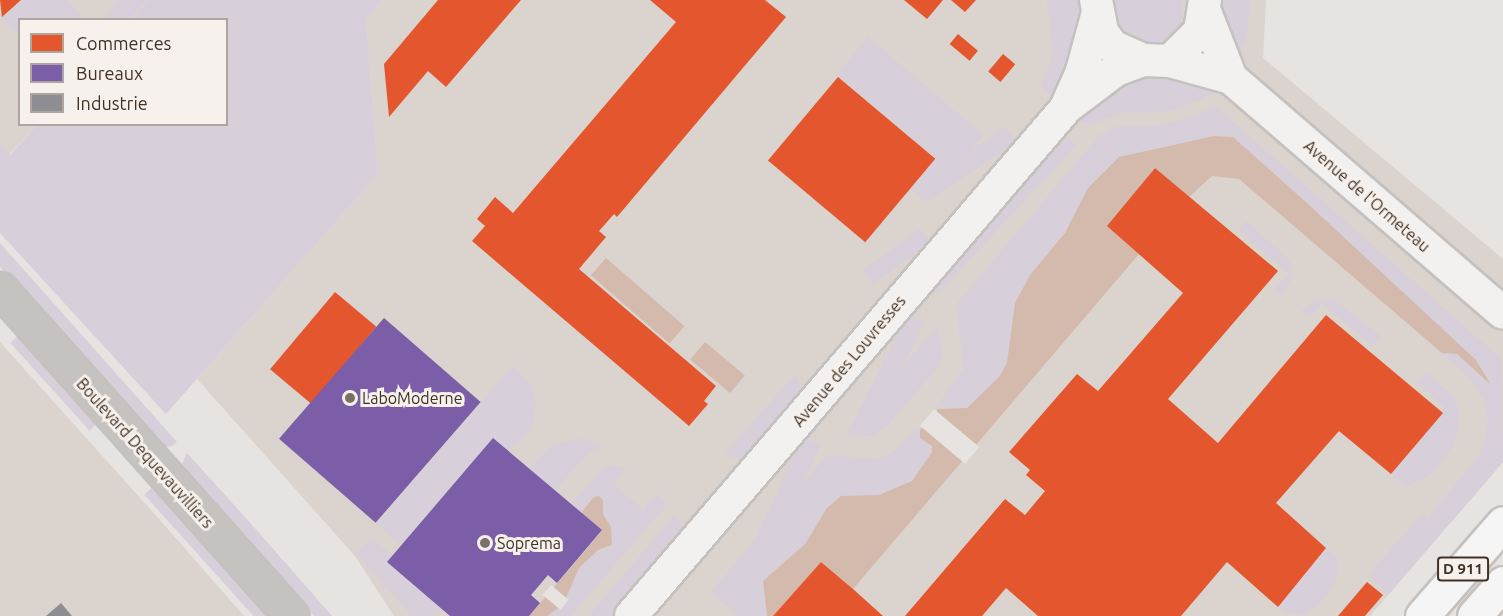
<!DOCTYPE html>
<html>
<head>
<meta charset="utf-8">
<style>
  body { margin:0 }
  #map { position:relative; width:1503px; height:616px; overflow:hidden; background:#e6e3e1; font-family:Ubuntu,sans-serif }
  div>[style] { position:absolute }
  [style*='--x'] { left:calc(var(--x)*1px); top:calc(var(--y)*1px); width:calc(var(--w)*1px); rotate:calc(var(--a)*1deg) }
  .built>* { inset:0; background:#dad3ce }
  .green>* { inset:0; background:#d7cfd9; transform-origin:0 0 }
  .water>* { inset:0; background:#d4baac; transform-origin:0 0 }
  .pier>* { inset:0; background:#e6e3e1; transform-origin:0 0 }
  .shops>* { inset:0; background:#e4572e; transform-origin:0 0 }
  .offices>* { inset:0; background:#7b5ea7; transform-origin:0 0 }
  .industry>* { inset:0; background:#8d8d92 }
  .roads { filter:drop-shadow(2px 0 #c4c1bf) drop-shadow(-2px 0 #c4c1bf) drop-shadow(0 2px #c4c1bf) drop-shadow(0 -2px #c4c1bf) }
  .minor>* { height:32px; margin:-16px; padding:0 16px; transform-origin:16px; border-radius:16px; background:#f3f1f0 }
  .secondary>* { height:33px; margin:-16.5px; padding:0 16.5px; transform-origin:16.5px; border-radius:16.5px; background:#c6c2bf }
  .primary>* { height:33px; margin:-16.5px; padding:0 16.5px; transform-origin:16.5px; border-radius:16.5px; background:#f6f5f5 }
  .dots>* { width:16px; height:16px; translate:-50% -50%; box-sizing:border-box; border:3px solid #f6f1ed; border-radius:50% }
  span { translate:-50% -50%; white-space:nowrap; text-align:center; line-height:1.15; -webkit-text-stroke:6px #f6f1ed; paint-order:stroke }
  .shield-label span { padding:2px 4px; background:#f6f1ed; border:2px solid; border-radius:4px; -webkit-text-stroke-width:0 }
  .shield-label { font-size:15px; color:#413226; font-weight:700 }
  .street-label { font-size:16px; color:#413226 }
  .poi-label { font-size:16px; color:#413226 }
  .left { translate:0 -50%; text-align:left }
  .legend { position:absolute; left:18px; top:18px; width:210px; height:108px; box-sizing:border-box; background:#f6f1ed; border:2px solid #aea59d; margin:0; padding:8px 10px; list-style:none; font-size:18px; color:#413226 }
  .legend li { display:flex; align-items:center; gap:12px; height:30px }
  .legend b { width:30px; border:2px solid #aea59d }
</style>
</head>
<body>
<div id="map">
  <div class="built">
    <i style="clip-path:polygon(0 0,149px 0,131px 19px,20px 20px,20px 124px,37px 125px,9px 155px,0 144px)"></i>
    <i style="clip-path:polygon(382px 0,1266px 0,1263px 58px,1503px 259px,1503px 462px,1370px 616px,394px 616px,355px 556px,197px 379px,378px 174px,366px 19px)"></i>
    <i style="clip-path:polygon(0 342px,159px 519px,244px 616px,0 616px)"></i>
  </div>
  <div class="green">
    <i style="clip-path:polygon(23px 0,66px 0,84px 19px,20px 20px,19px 36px,3px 18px)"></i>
    <i style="clip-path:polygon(119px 0,146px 0,129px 19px,102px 19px)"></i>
    <i style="clip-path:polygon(149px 0,382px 0,366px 19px,378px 174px,166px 414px,0 233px,0 144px,10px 155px,37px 125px,226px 124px,226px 20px,131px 19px)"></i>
    <i style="clip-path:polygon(1047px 0,1079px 0,1080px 23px,1061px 89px,1053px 97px,1041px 86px,1053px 56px)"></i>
    <i style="clip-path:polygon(1116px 0,1181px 0,1183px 11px,1180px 26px,1169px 38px,1146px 45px,1127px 37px,1118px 27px)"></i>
    <i style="clip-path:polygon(1218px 0,1250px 0,1246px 41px,1235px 60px,1231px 55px)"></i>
    <i style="clip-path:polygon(868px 37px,983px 135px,926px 202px,910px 188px,935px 158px,837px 75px)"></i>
    <i style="clip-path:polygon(1176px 77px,1214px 84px,1210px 93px,1200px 100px,1169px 111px,1122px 112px,1090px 125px,1075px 118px,1126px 82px)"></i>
    <i style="clip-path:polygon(1215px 106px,1502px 360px,1503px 462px,1388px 595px,1369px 574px,1422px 515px,1428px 518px,1479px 456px,1485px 441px,1488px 421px,1484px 400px,1472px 380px,1442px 353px,1457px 354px,1485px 382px,1476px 360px,1233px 137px,1214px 136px,1131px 154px,1109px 165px,1088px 188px,1065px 233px,1030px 275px,1015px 303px,1007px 363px,999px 377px,967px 408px,936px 407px,964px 368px,956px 305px,1099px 136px,1118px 126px,1157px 126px,1186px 119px)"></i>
    <i style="left:1006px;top:127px;width:18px;height:106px;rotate:56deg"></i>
    <i style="left:1063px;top:133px;width:18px;height:203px;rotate:43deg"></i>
    <i style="clip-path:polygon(1247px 221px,1290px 261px,1293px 277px,1282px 296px,1275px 289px,1289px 274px,1239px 230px)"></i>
    <i style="left:920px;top:229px;width:17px;height:70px;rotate:54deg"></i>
    <i style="clip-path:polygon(0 243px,177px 442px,172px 446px,161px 448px,0 267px)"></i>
    <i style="clip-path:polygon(1333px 299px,1381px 336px,1373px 346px,1322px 303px,1309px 318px,1301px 311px,1316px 301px)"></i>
    <i style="left:908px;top:315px;width:18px;height:125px;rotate:27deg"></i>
    <i style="clip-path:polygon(937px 327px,943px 356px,937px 368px,884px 429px,873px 436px,845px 435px)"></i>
    <i style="left:20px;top:334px;width:118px;height:13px;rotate:48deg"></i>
    <i style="clip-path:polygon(513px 366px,532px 386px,536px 401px,531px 429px,510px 451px,493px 438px,401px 546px,377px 523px)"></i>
    <i style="clip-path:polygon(1427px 373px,1451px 394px,1458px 407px,1459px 430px,1450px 450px,1429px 476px,1406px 487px,1391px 474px,1443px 413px,1444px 406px,1417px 383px)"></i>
    <i style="clip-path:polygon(795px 375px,804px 390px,743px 461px,725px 454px)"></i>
    <i style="clip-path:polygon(918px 428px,920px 437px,932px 446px,924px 469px,895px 491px,879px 495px,841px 496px,819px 518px,805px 544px,763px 581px,767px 616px,738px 616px,711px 592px,827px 456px,879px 459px,892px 453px)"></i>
    <i style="left:803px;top:437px;width:19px;height:175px;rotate:25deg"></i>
    <i style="clip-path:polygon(585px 438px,603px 447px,588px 453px,555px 490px,529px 468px,552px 445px)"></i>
    <i style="clip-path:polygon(187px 453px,244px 516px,332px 616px,314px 616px,180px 468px)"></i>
    <i style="clip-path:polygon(611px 466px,626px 468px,613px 484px,643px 510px,657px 494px,667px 504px,570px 616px,547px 616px,563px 605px,579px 568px,590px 556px,609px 548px,611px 527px,594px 497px,581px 513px,571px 504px,603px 469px)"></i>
    <i style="left:154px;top:486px;width:174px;height:13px;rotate:48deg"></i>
    <i style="clip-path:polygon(675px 515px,684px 530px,611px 616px,589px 616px)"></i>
    <i style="clip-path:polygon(371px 538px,393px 556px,387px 562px,441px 609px,437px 616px,412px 616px,365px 564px,357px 553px)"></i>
    <i style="clip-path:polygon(1326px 548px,1337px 559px,1338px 576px,1323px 600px,1305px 615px,1289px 613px,1278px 607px)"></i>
  </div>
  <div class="water">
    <i style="clip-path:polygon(1214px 136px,1233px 137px,1307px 203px,1476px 360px,1491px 385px,1457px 354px,1442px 353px,1239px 179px,1212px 176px,1189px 197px,1155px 168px,1108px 226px,1139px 254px,853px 589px,821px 562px,773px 616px,767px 616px,763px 581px,805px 544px,827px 508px,841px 496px,879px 495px,912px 481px,932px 452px,932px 446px,920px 438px,920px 430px,938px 409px,967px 408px,999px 377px,1007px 363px,1015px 303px,1030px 275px,1065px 233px,1088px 188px,1119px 157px)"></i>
    <i style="left:606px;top:258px;width:104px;height:23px;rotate:41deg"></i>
    <i style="left:705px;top:342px;width:52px;height:23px;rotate:40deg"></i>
    <i style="clip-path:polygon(599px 496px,603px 500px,603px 514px,611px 527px,612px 545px,598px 550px,579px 568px,563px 605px,547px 616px,529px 616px,602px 531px,581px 513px,594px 497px)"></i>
  </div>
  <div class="pier">
    <i style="left:934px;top:409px;width:59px;height:22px;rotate:40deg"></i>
    <i style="left:551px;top:585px;width:23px;height:13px;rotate:40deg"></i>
  </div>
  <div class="shops">
    <i style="clip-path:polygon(0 0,21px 0,2px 17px)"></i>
    <i style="clip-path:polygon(438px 0,521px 0,446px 87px,428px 71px,389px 117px,384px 64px)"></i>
    <i style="clip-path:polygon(650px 0,765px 0,786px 17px,617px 217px,614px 214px,599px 231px,606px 237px,579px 269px,716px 386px,704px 401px,708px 404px,689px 426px,472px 241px,485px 226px,477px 219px,495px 197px,513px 213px,676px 22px)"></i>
    <i style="clip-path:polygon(904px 0,943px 0,927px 19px)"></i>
    <i style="clip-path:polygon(951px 0,976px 0,965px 12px)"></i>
    <i style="left:958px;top:34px;width:26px;height:13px;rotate:40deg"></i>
    <i style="left:1003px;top:54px;width:16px;height:23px;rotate:40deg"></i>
    <i style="left:838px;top:77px;width:127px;height:109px;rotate:40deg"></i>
    <i style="clip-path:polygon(1155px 168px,1278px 271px,1168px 399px,1218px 443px,1326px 315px,1443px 413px,1391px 474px,1339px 431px,1276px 503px,1326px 548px,1278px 607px,1227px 562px,1181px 616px,1038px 616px,1006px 588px,982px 616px,905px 616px,1005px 499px,1025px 515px,1045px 491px,1026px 475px,1030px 470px,1009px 452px,1077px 374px,1098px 391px,1183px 293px,1107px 226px)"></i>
    <i style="left:335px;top:292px;width:54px;height:101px;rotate:40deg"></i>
    <i style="clip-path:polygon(821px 562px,853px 589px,883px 616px,773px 616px)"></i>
    <i style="clip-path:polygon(1367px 582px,1383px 595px,1365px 616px,1338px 616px)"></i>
  </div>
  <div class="offices">
    <i style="left:384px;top:318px;width:128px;height:160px;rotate:41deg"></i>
    <i style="clip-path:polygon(493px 438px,602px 530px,557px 583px,548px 575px,531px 595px,540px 603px,529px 616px,450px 616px,387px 562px)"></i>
  </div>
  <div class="industry">
    <i style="clip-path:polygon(61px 603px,72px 616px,46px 616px)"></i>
  </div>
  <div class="roads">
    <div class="minor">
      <i style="--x:1096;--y:0;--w:33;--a:79"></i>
      <i style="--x:1102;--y:32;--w:17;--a:54"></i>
      <i style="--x:1112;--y:46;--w:34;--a:24"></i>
      <i style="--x:1143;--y:60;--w:27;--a:2"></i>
      <i style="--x:1170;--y:61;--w:42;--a:-45"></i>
      <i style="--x:1200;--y:31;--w:31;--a:-81"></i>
      <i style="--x:1206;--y:14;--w:69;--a:68.7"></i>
      <i style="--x:1170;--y:61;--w:63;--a:15.6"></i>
      <i style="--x:1231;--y:78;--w:359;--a:40.8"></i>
      <i style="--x:1068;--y:103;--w:35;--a:-66"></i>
      <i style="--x:1082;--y:71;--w:57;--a:-74.7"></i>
      <i style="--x:631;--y:616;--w:670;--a:-49.42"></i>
      <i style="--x:1067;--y:107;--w:61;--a:-37.1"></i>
      <i style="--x:1116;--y:70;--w:29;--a:-20"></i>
    </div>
    <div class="secondary">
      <i style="--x:0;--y:289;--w:438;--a:48.3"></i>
    </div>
    <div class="primary">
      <i style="--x:1422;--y:616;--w:123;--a:-48.9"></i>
      <i style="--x:1474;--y:616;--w:44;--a:-48.7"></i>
    </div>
  </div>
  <div class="dots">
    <i style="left:350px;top:398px;background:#7b7067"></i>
    <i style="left:485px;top:543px;background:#7b7067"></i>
  </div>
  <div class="shield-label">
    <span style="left:1463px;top:569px">D 911</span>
  </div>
  <div class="street-label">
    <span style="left:1367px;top:196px;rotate:41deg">Avenue de l'Ormeteau</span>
    <span style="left:849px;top:361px;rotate:-50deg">Avenue des Louvresses</span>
    <span style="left:145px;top:453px;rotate:48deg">Boulevard Dequevauvilliers</span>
  </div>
  <div class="poi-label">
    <span class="left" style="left:362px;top:398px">LaboModerne</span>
    <span class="left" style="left:497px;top:543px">Soprema</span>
  </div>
  <ul class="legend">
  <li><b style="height:16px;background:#e4572e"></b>Commerces</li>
  <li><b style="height:16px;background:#7b5ea7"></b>Bureaux</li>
  <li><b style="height:16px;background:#8d8d92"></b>Industrie</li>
  </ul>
</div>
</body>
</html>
